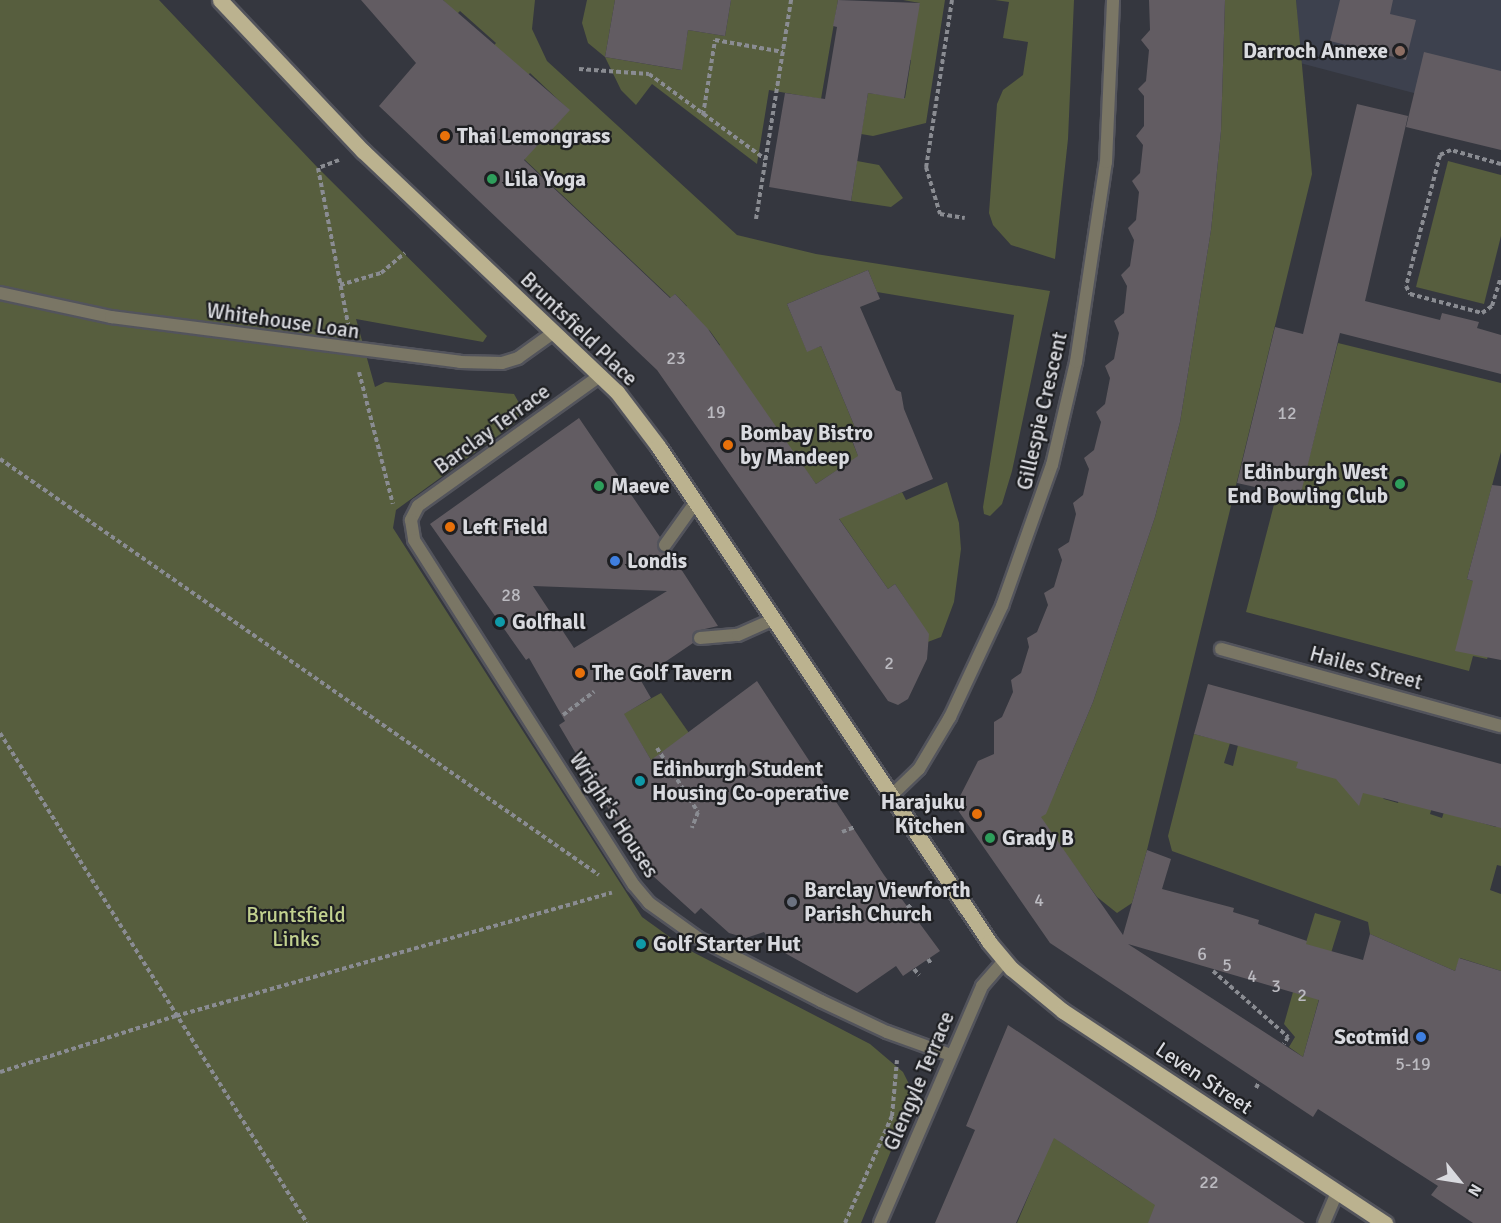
<!DOCTYPE html>
<html>
<head>
<meta charset="utf-8">
<style>
  body { margin:0 }
  #map { position:relative; width:1501px; height:1223px; overflow:hidden; background:#35373f; font-family:Signika,sans-serif }
  div>[style] { position:absolute }
  [style*='--x'] { left:calc(var(--x)*1px); top:calc(var(--y)*1px); width:calc(var(--w)*1px); rotate:calc(var(--a)*1deg) }
  .built>* { inset:0; background:#3d414e }
  .green>* { inset:0; background:#575e3e; transform-origin:0 0 }
  .building>* { inset:0; background:#625c62 }
  .path>* { height:4px; margin-top:-2px; transform-origin:0; background:repeating-linear-gradient(90deg,#8a8c92 0 4.5px,transparent 0 7.5px) }
  .roads { filter:drop-shadow(2px 0 #53545c) drop-shadow(-2px 0 #53545c) drop-shadow(0 2px #53545c) drop-shadow(0 -2px #53545c) }
  .service>* { height:12px; margin:-6px; padding:0 6px; transform-origin:6px; border-radius:6px; background:#7a7665 }
  .minor>* { height:12px; margin:-6px; padding:0 6px; transform-origin:6px; border-radius:6px; background:#7a7665 }
  .primary>* { height:15px; margin:-7.5px; padding:0 7.5px; transform-origin:7.5px; border-radius:7.5px; background:#bbb28f }
  .dots>* { width:16px; height:16px; translate:-50% -50%; box-sizing:border-box; border:3px solid #1e1f22; border-radius:50% }
  span { translate:-50% -50%; white-space:nowrap; text-align:center; line-height:1.15; -webkit-text-stroke:4.5px #1e1f22; paint-order:stroke }
  .number-label { font-size:18px; color:#bbbac0 }
  .number-label span { -webkit-text-stroke-width:0 }
  .poi-label { font-size:21px; color:#d9dadf; font-weight:700 }
  .right { translate:-100% -50%; text-align:right }
  .left { translate:0 -50%; text-align:left }
  .street-label { font-size:21px; color:#d9dadf }
  .park-label { font-size:21px; color:#c2d18f }
  .north { position:absolute; left:1429px; top:1151px; width:60px; height:60px; -webkit-text-stroke:4px #1e1f22; paint-order:stroke; rotate:120deg; font-size:16px; font-weight:700; line-height:24px; text-align:center; color:#d9dadf }
  .north::after { content:''; display:block; margin:auto; width:21px; height:27px; background:#d9dadf; clip-path:polygon(50% 0,100% 100%,50% 72%,0 100%) }
</style>
</head>
<body>
<div id="map">
  <div class="built">
    <i style="clip-path:polygon(1296px 0,1501px 0,1501px 116px,1300px 63px)"></i>
  </div>
  <div class="green">
    <i style="clip-path:polygon(0 0,159px 0,318px 168px,487px 336px,483px 342px,356px 319px,375px 387px,385px 382px,514px 394px,523px 410px,514px 424px,396px 510px,393px 528px,642px 917px,685px 948px,870px 1044px,903px 1072px,911px 1088px,910px 1105px,861px 1223px,0 1223px)"></i>
    <i style="clip-path:polygon(443px 0,535px 0,532px 29px,547px 61px,737px 235px,816px 254px,1050px 291px,1012px 471px,1002px 504px,990px 516px,984px 514px,983px 507px,1014px 315px,877px 292px,868px 270px,787px 304px,807px 351px,821px 346px,859px 437px,852px 441px,861px 463px,885px 499px,902px 492px,906px 500px,947px 482px,959px 523px,961px 549px,954px 602px,941px 637px,925px 643px,911px 608px,895px 584px,888px 589px,833px 510px,851px 461px,816px 484px,715px 349px,720px 345px,710px 331px,682px 310px,687px 306px,675px 294px,671px 298px,524px 159px,569px 110px,530px 73px,507px 98px,485px 56px,496px 43px,460px 11px,456px 15px)"></i>
    <i style="clip-path:polygon(587px 0,615px 0,605px 57px,681px 70px,688px 30px,725px 36px,731px 0,838px 0,821px 99px,769px 90px,757px 164px,652px 84px,636px 105px,621px 90px,605px 57px,588px 43px,582px 23px)"></i>
    <i style="clip-path:polygon(903px 0,945px 0,926px 123px,873px 136px,861px 134px,868px 93px,905px 98px,911px 60px,903px 58px,920px 3px)"></i>
    <i style="clip-path:polygon(995px 0,1074px 0,1068px 139px,1055px 259px,1011px 245px,993px 225px,989px 213px,997px 104px,1003px 90px,1023px 75px,1028px 42px,1003px 38px,1009px 2px)"></i>
    <i style="clip-path:polygon(1225px 0,1296px 0,1312px 174px,1147px 850px,1132px 903px,1117px 913px,1097px 897px,1030px 805px,1056px 790px,1093px 702px,1155px 517px,1180px 422px,1211px 230px,1221px 131px)"></i>
    <i style="clip-path:polygon(857px 161px,879px 165px,903px 198px,891px 207px,851px 201px)"></i>
    <i style="clip-path:polygon(1448px 161px,1501px 175px,1501px 236px,1484px 304px,1416px 287px)"></i>
    <i style="clip-path:polygon(1338px 343px,1501px 383px,1501px 452px,1467px 579px,1473px 581px,1489px 654px,1487px 659px,1473px 656px,1469px 671px,1246px 612px,1277px 493px,1299px 498px)"></i>
    <i style="clip-path:polygon(661px 693px,689px 733px,696px 834px,623px 714px)"></i>
    <i style="clip-path:polygon(1194px 734px,1230px 743px,1224px 763px,1233px 766px,1238px 745px,1367px 780px,1384px 799px,1398px 803px,1402px 789px,1435px 798px,1430px 814px,1442px 818px,1444px 812px,1496px 827px,1501px 815px,1501px 866px,1497px 865px,1490px 890px,1501px 894px,1501px 971px,1460px 958px,1455px 971px,1370px 934px,1368px 922px,1172px 851px,1168px 836px)"></i>
    <i style="left:1315px;top:913px;width:27px;height:33px;rotate:17deg"></i>
    <i style="clip-path:polygon(1293px 992px,1319px 999px,1303px 1057px,1289px 1047px,1295px 1037px,1284px 1024px)"></i>
    <i style="clip-path:polygon(1042px 1120px,1059px 1141px,1132px 1190px,1140px 1173px,1176px 1223px,1017px 1223px,1039px 1171px)"></i>
  </div>
  <div class="building">
    <i style="clip-path:polygon(361px 0,443px 0,570px 110px,524px 160px,670px 298px,675px 294px,708px 329px,816px 484px,858px 456px,852px 440px,859px 437px,821px 346px,807px 352px,787px 304px,868px 270px,880px 299px,860px 307px,896px 390px,901px 392px,904px 409px,933px 479px,839px 519px,888px 589px,895px 584px,929px 634px,927px 659px,908px 699px,898px 705px,888px 701px,657px 370px,379px 106px,416px 63px)"></i>
    <i style="clip-path:polygon(615px 0,731px 0,725px 36px,688px 30px,682px 70px,605px 57px)"></i>
    <i style="clip-path:polygon(838px 0,920px 3px,904px 99px,868px 93px,851px 201px,769px 187px,785px 93px,825px 99px,837px 27px,833px 26px)"></i>
    <i style="clip-path:polygon(evenodd,1149px 0,1225px 0,1221px 131px,1211px 230px,1180px 422px,1155px 517px,1093px 702px,1046px 814px,1041px 817px,1123px 935px,1147px 850px,1171px 859px,1162px 889px,1234px 908px,1233px 912px,1259px 920px,1258px 924px,1307px 941px,1306px 944px,1363px 960px,1370px 934px,1455px 971px,1459px 958px,1501px 971px,1501px 1223px,1473px 1223px,1431px 1195px,1438px 1186px,1318px 1109px,1313px 1117px,1050px 943px,955px 806px,978px 761px,994px 754px,994px 722px,1002px 717px,1013px 692px,1011px 680px,1021px 673px,1029px 647px,1027px 638px,1037px 632px,1048px 605px,1044px 593px,1054px 587px,1062px 560px,1058px 549px,1069px 542px,1076px 514px,1073px 503px,1083px 495px,1089px 469px,1084px 458px,1094px 450px,1101px 422px,1096px 412px,1105px 404px,1110px 378px,1105px 366px,1114px 359px,1119px 333px,1114px 321px,1124px 313px,1127px 286px,1121px 275px,1130px 266px,1134px 240px,1128px 228px,1136px 220px,1139px 192px,1132px 181px,1140px 173px,1143px 145px,1136px 136px,1144px 126px,1144px 96px,1138px 89px,1146px 81px,1149px 50px,1141px 40px,1150px 30px,1149px 0,1128px 944px,1319px 1000px,1303px 1057px,1131px 946px,1128px 944px)"></i>
    <i style="clip-path:polygon(1340px 0,1393px 0,1390px 14px,1416px 20px,1406px 60px,1330px 41px)"></i>
    <i style="clip-path:polygon(1424px 52px,1501px 71px,1501px 150px,1406px 127px)"></i>
    <i style="clip-path:polygon(1357px 104px,1408px 116px,1365px 301px,1440px 320px,1442px 313px,1479px 322px,1477px 328px,1501px 335px,1501px 374px,1340px 333px,1300px 497px,1237px 483px,1275px 327px,1303px 334px)"></i>
    <i style="clip-path:polygon(evenodd,579px 418px,660px 537px,658px 549px,670px 552px,718px 626px,696px 631px,693px 643px,640px 679px,651px 698px,624px 714px,651px 760px,757px 681px,884px 875px,940px 951px,903px 976px,896px 966px,857px 993px,774px 947px,764px 932px,746px 938px,729px 933px,701px 908px,695px 914px,642px 866px,559px 725px,565px 721px,529px 658px,526px 660px,430px 524px,579px 418px,533px 586px,667px 591px,574px 648px,533px 586px)"></i>
    <i style="clip-path:polygon(1492px 485px,1501px 486px,1501px 660px,1455px 651px,1473px 581px,1467px 579px)"></i>
    <i style="clip-path:polygon(1208px 684px,1501px 764px,1501px 828px,1363px 793px,1359px 806px,1336px 779px,1296px 768px,1298px 762px,1194px 734px)"></i>
    <i style="clip-path:polygon(1008px 1025px,1305px 1223px,1148px 1223px,1155px 1205px,1054px 1138px,1016px 1223px,935px 1223px,975px 1130px,966px 1126px)"></i>
  </div>
  <div class="path">
    <i style="--x:952;--y:0;--w:169;--a:98.8"></i>
    <i style="--x:926;--y:167;--w:49;--a:73.4"></i>
    <i style="--x:940;--y:214;--w:25;--a:9"></i>
    <i style="--x:579;--y:69;--w:70;--a:4.1"></i>
    <i style="--x:649;--y:74;--w:144;--a:36.2"></i>
    <i style="--x:703;--y:115;--w:76;--a:-80.9"></i>
    <i style="--x:715;--y:40;--w:69;--a:10"></i>
    <i style="--x:339;--y:160;--w:22;--a:159"></i>
    <i style="--x:318;--y:168;--w:159;--a:79.1"></i>
    <i style="--x:1501;--y:164;--w:52;--a:-164.4"></i>
    <i style="--x:1451;--y:150;--w:12;--a:156"></i>
    <i style="--x:1440;--y:155;--w:135;--a:104.5"></i>
    <i style="--x:1406;--y:286;--w:9;--a:63"></i>
    <i style="--x:1410;--y:294;--w:74;--a:14.8"></i>
    <i style="--x:1482;--y:313;--w:12;--a:-35"></i>
    <i style="--x:1492;--y:306;--w:30;--a:-73"></i>
    <i style="--x:756;--y:219;--w:222;--a:-80.9"></i>
    <i style="--x:340;--y:285;--w:43;--a:-16.3"></i>
    <i style="--x:381;--y:273;--w:31;--a:-40"></i>
    <i style="--x:359;--y:372;--w:136;--a:75.6"></i>
    <i style="--x:0;--y:459;--w:729;--a:34.78"></i>
    <i style="--x:563;--y:715;--w:39;--a:-37"></i>
    <i style="--x:0;--y:733;--w:578;--a:57.93"></i>
    <i style="--x:657;--y:748;--w:76;--a:57.4"></i>
    <i style="--x:698;--y:812;--w:17;--a:111"></i>
    <i style="--x:842;--y:832;--w:14;--a:-21"></i>
    <i style="--x:898;--y:896;--w:6;--a:-45"></i>
    <i style="--x:907;--y:908;--w:5;--a:-37"></i>
    <i style="--x:928;--y:959;--w:7;--a:56"></i>
    <i style="--x:914;--y:969;--w:8;--a:50"></i>
    <i style="--x:1213;--y:971;--w:100;--a:41.3"></i>
    <i style="--x:1288;--y:1037;--w:8;--a:120"></i>
    <i style="--x:0;--y:1072;--w:185;--a:-17.7"></i>
    <i style="--x:176;--y:1016;--w:453;--a:-15.8"></i>
    <i style="--x:1256;--y:1088;--w:7;--a:-63"></i>
    <i style="--x:845;--y:1223;--w:117;--a:-66.3"></i>
    <i style="--x:892;--y:1116;--w:56;--a:-84.9"></i>
  </div>
  <div class="roads">
    <div class="service">
      <i style="--x:665;--y:545;--w:52;--a:-54.5"></i>
      <i style="--x:700;--y:638;--w:38;--a:-5"></i>
      <i style="--x:738;--y:635;--w:39;--a:-24"></i>
    </div>
    <div class="minor">
      <i style="--x:0;--y:293;--w:114;--a:12.2"></i>
      <i style="--x:111;--y:317;--w:352;--a:7.3"></i>
      <i style="--x:460;--y:362;--w:42;--a:1.4"></i>
      <i style="--x:502;--y:363;--w:17;--a:-17"></i>
      <i style="--x:518;--y:358;--w:44;--a:-35.8"></i>
      <i style="--x:601;--y:375;--w:225;--a:144.4"></i>
      <i style="--x:418;--y:506;--w:16;--a:117"></i>
      <i style="--x:411;--y:520;--w:20;--a:81"></i>
      <i style="--x:414;--y:540;--w:409;--a:57.5"></i>
      <i style="--x:634;--y:885;--w:23;--a:50"></i>
      <i style="--x:649;--y:903;--w:60;--a:35.5"></i>
      <i style="--x:698;--y:938;--w:138;--a:27.1"></i>
      <i style="--x:821;--y:1001;--w:73;--a:25.2"></i>
      <i style="--x:887;--y:1032;--w:68;--a:19.8"></i>
      <i style="--x:1221;--y:649;--w:290;--a:15.4"></i>
      <i style="--x:892;--y:795;--w:37;--a:-44"></i>
      <i style="--x:919;--y:769;--w:61;--a:-59.2"></i>
      <i style="--x:950;--y:717;--w:123;--a:-64.9"></i>
      <i style="--x:1002;--y:606;--w:150;--a:-70.5"></i>
      <i style="--x:1052;--y:465;--w:106;--a:-76.9"></i>
      <i style="--x:1076;--y:362;--w:202;--a:-81.5"></i>
      <i style="--x:1106;--y:162;--w:162;--a:-87.5"></i>
      <i style="--x:880;--y:1223;--w:258;--a:-66.7"></i>
      <i style="--x:982;--y:986;--w:33;--a:-49"></i>
      <i style="--x:1324;--y:1223;--w:33;--a:-67"></i>
    </div>
    <div class="primary">
      <i style="--x:220;--y:0;--w:208;--a:46.6"></i>
      <i style="--x:363;--y:151;--w:350;--a:43.5"></i>
      <i style="--x:617;--y:392;--w:68;--a:52.8"></i>
      <i style="--x:658;--y:446;--w:596;--a:56.28"></i>
      <i style="--x:989;--y:942;--w:35;--a:50"></i>
      <i style="--x:1012;--y:969;--w:66;--a:39.5"></i>
      <i style="--x:1063;--y:1011;--w:386;--a:33.4"></i>
    </div>
  </div>
  <div class="dots">
    <i style="left:1400px;top:51px;background:#8d6e63"></i>
    <i style="left:445px;top:136px;background:#e8710a"></i>
    <i style="left:492px;top:179px;background:#2e9e5b"></i>
    <i style="left:728px;top:445px;background:#e8710a"></i>
    <i style="left:1400px;top:484px;background:#2e9e5b"></i>
    <i style="left:599px;top:486px;background:#2e9e5b"></i>
    <i style="left:450px;top:527px;background:#e8710a"></i>
    <i style="left:615px;top:561px;background:#3f7fe0"></i>
    <i style="left:500px;top:622px;background:#0f9aa8"></i>
    <i style="left:580px;top:673px;background:#e8710a"></i>
    <i style="left:640px;top:781px;background:#0f9aa8"></i>
    <i style="left:977px;top:814px;background:#e8710a"></i>
    <i style="left:990px;top:838px;background:#2e9e5b"></i>
    <i style="left:792px;top:902px;background:#6b7280"></i>
    <i style="left:641px;top:944px;background:#0f9aa8"></i>
    <i style="left:1421px;top:1037px;background:#3f7fe0"></i>
  </div>
  <div class="number-label">
    <span style="left:676px;top:358px">23</span>
    <span style="left:716px;top:412px">19</span>
    <span style="left:1287px;top:413px">12</span>
    <span style="left:511px;top:595px">28</span>
    <span style="left:889px;top:663px">2</span>
    <span style="left:1039px;top:900px">4</span>
    <span style="left:1202px;top:954px">6</span>
    <span style="left:1227px;top:965px">5</span>
    <span style="left:1252px;top:976px">4</span>
    <span style="left:1276px;top:986px">3</span>
    <span style="left:1302px;top:995px">2</span>
    <span style="left:1413px;top:1064px">5-19</span>
    <span style="left:1209px;top:1182px">22</span>
  </div>
  <div class="poi-label">
    <span class="right" style="left:1388px;top:51px">Darroch Annexe</span>
    <span class="left" style="left:457px;top:136px">Thai Lemongrass</span>
    <span class="left" style="left:504px;top:179px">Lila Yoga</span>
    <span class="left" style="left:740px;top:445px">Bombay Bistro<br>by Mandeep</span>
    <span class="right" style="left:1388px;top:484px">Edinburgh West<br>End Bowling Club</span>
    <span class="left" style="left:611px;top:486px">Maeve</span>
    <span class="left" style="left:462px;top:527px">Left Field</span>
    <span class="left" style="left:627px;top:561px">Londis</span>
    <span class="left" style="left:512px;top:622px">Golfhall</span>
    <span class="left" style="left:592px;top:673px">The Golf Tavern</span>
    <span class="left" style="left:652px;top:781px">Edinburgh Student<br>Housing Co-operative</span>
    <span class="right" style="left:965px;top:814px">Harajuku<br>Kitchen</span>
    <span class="left" style="left:1002px;top:838px">Grady B</span>
    <span class="left" style="left:804px;top:902px">Barclay Viewforth<br>Parish Church</span>
    <span class="left" style="left:653px;top:944px">Golf Starter Hut</span>
    <span class="right" style="left:1409px;top:1037px">Scotmid</span>
  </div>
  <div class="street-label">
    <span style="left:283px;top:321px;rotate:8deg">Whitehouse Loan</span>
    <span style="left:579px;top:329px;rotate:44deg">Bruntsfield Place</span>
    <span style="left:1042px;top:411px;rotate:-77deg">Gillespie Crescent</span>
    <span style="left:492px;top:429px;rotate:-36deg">Barclay Terrace</span>
    <span style="left:1366px;top:668px;rotate:15deg">Hailes Street</span>
    <span style="left:614px;top:815px;rotate:57deg">Wright's Houses</span>
    <span style="left:1204px;top:1078px;rotate:34deg">Leven Street</span>
    <span style="left:919px;top:1081px;rotate:-67deg">Glengyle Terrace</span>
  </div>
  <div class="park-label">
    <span style="left:296px;top:927px">Bruntsfield<br>Links</span>
  </div>
  <div class="north">N</div>
</div>
</body>
</html>
